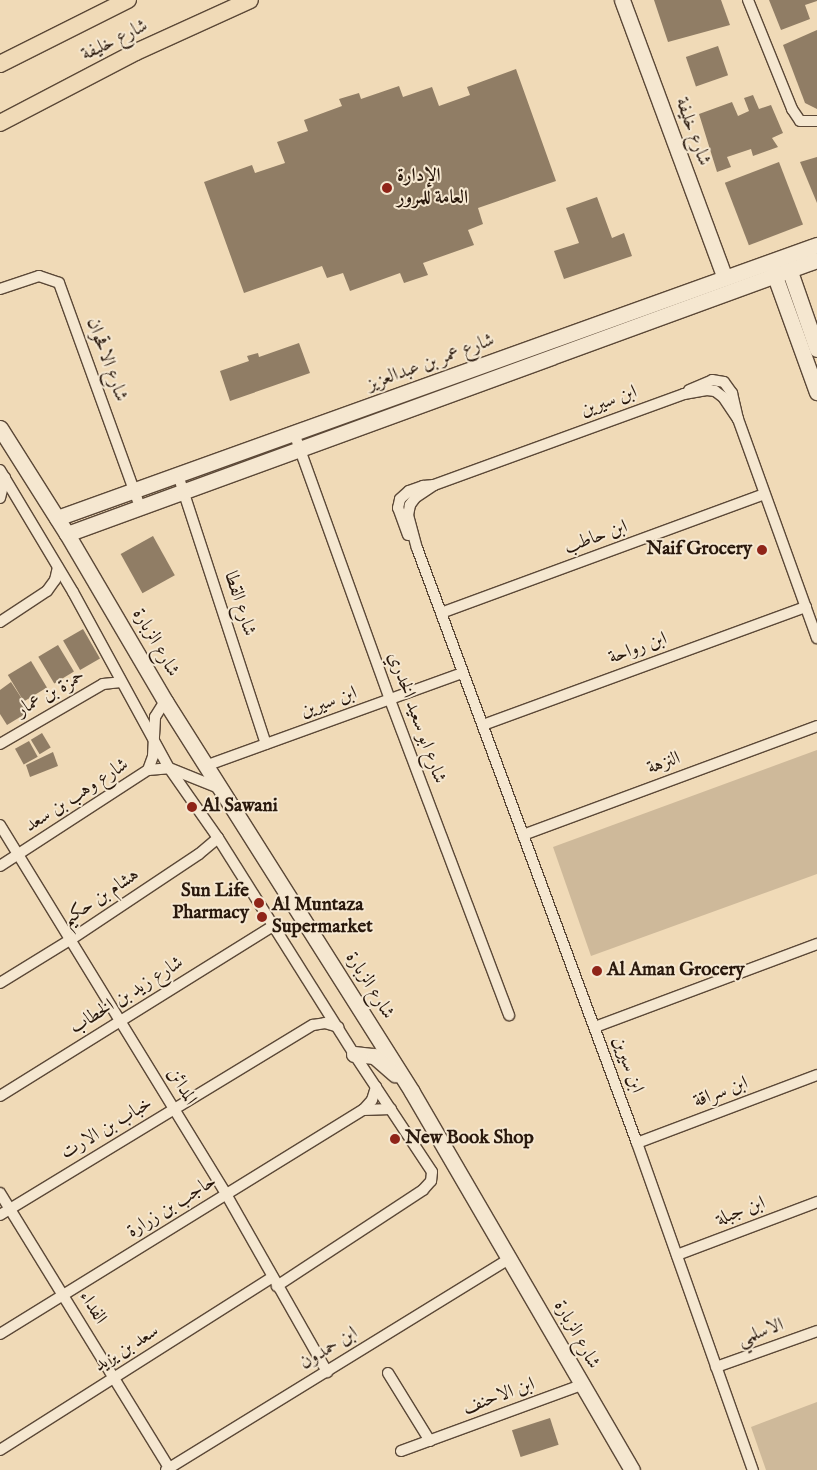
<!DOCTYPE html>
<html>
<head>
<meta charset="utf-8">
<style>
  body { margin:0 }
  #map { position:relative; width:817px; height:1470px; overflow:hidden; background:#f0dab7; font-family:"IM FELL English",Amiri,serif }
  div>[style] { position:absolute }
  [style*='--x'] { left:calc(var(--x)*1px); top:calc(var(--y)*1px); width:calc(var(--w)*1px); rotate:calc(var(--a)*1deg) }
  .green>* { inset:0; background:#ceb99a }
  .building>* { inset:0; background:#907d65; transform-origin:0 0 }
  .roads { filter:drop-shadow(1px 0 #5b4837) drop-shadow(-1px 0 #5b4837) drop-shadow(0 1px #5b4837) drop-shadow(0 -1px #5b4837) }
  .street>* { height:10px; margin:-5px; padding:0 5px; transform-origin:5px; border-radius:5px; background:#f5e7d0 }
  .secondary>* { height:15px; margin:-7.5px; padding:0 7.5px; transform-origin:7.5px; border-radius:7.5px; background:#f5e7d0 }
  .primary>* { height:16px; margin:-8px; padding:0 8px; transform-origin:8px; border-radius:8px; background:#f0dab7 }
  .dots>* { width:14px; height:14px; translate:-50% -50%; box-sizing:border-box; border:2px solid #f5e7d0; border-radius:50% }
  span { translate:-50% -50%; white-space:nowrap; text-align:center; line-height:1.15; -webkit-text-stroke:4px #f5e7d0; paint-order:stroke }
  .street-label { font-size:19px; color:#29180c }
  .poi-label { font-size:19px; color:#29180c; font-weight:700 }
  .left { translate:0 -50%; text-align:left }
  .right { translate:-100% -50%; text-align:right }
</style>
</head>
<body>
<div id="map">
  <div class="green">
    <i style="clip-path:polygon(817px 750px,817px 874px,591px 956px,553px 847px)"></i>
    <i style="clip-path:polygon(817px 1402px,817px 1470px,766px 1470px,751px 1427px)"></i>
  </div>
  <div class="building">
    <i style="clip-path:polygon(654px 0,721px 0,730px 25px,668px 42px)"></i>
    <i style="clip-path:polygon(769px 0,817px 0,817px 1px,805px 5px,810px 19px,781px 30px)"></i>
    <i style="clip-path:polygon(817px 30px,817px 109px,805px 103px,783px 45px)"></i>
    <i style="left:718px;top:46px;width:31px;height:34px;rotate:71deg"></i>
    <i style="clip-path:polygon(516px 69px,556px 181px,478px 208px,483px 224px,468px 230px,474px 245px,423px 263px,428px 275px,404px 283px,400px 273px,350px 291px,343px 273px,327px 278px,322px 266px,244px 293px,204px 182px,252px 165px,255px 173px,285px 163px,277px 142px,308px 131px,304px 120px,342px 106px,339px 99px,359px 93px,361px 99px,399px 86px,403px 97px,432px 87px,439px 106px,470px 95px,467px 87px)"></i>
    <i style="clip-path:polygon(753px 95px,759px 109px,771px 105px,783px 133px,772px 138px,778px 147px,753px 156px,751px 149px,727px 157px,731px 167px,717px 172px,699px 114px,732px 102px,738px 116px,749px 111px,744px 98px)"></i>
    <i style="clip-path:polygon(817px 157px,817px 203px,800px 162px)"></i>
    <i style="left:779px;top:162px;width:67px;height:58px;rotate:69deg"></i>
    <i style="clip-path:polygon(597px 197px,612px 238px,624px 233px,632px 256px,564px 279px,554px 251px,579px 243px,566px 208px)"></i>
    <i style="clip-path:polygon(299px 343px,310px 373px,230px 401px,220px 371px,249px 361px,247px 356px,258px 353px,259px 357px)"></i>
    <i style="left:153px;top:536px;width:45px;height:37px;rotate:61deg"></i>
    <i style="left:83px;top:629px;width:34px;height:23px;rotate:60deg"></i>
    <i style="left:58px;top:645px;width:31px;height:23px;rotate:59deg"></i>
    <i style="left:31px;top:661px;width:31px;height:27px;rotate:59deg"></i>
    <i style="clip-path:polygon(11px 682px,30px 711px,7px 725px,0 714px,0 690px)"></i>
    <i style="left:42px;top:733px;width:17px;height:13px;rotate:59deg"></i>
    <i style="left:29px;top:741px;width:18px;height:16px;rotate:61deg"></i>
    <i style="clip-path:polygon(53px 752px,58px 766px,30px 777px,26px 765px)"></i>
    <i style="left:550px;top:1418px;width:28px;height:40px;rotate:72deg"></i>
  </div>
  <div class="roads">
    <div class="street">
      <i style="--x:748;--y:0;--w:118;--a:68"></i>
      <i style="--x:792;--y:109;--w:14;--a:56"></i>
      <i style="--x:800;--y:121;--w:17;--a:0"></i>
      <i style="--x:0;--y:289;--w:41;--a:-18.4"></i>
      <i style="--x:39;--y:276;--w:21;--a:19"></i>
      <i style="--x:59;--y:283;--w:238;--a:70.1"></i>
      <i style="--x:689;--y:390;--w:25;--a:-23"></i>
      <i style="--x:712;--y:380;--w:12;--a:9"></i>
      <i style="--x:724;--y:382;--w:14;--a:54"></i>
      <i style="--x:732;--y:393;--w:27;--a:77"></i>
      <i style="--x:294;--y:433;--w:284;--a:70.2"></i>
      <i style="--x:390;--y:700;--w:337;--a:69.3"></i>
      <i style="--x:0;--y:470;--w:142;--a:59.1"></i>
      <i style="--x:73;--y:592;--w:200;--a:61.4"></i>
      <i style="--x:169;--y:768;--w:85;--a:55"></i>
      <i style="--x:218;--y:838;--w:255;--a:57.8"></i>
      <i style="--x:354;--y:1054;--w:141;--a:56.5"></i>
      <i style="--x:432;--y:1172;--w:9;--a:96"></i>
      <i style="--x:431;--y:1181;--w:12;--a:132"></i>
      <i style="--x:423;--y:1190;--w:175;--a:146.7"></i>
      <i style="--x:178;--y:475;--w:283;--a:71.9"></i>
      <i style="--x:434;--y:485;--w:23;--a:146"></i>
      <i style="--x:415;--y:498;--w:9;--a:126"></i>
      <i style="--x:410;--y:505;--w:10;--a:101"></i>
      <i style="--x:408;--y:515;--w:34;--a:75"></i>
      <i style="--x:417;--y:548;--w:634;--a:69.71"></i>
      <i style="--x:637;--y:1143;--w:347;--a:70.5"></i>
      <i style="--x:0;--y:498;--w:21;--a:-76"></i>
      <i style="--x:408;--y:535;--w:29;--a:-110"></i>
      <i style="--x:398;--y:508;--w:9;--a:-77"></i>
      <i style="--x:400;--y:499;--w:12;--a:-42"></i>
      <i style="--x:409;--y:491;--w:15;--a:-20"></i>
      <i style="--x:423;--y:486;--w:11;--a:-5"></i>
      <i style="--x:434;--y:485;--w:266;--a:-20"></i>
      <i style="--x:684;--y:394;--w:23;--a:-10"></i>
      <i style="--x:707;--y:390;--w:8;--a:7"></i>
      <i style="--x:715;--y:391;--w:10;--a:37"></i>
      <i style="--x:723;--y:397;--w:27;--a:56"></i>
      <i style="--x:738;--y:419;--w:233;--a:70.2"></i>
      <i style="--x:441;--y:613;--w:344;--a:-20.2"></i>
      <i style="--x:0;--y:622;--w:56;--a:-33.4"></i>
      <i style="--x:47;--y:591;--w:14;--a:-54"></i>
      <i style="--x:55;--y:580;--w:13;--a:-77"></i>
      <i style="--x:483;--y:725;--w:344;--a:-20.1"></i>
      <i style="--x:0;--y:744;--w:119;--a:-30.2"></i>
      <i style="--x:103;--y:684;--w:18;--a:-6"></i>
      <i style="--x:208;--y:765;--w:270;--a:-19.9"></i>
      <i style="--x:148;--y:770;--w:15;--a:-70"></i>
      <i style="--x:153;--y:756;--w:39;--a:-87"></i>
      <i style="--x:155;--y:717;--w:19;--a:-58"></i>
      <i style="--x:0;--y:825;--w:433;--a:58.5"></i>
      <i style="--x:226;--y:1194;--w:205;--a:60.4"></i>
      <i style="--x:523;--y:835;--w:314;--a:-20.3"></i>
      <i style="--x:0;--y:866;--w:176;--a:-33"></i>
      <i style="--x:148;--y:770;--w:21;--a:-5"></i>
      <i style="--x:169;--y:768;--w:56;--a:22"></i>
      <i style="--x:0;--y:983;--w:82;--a:-31.6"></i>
      <i style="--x:70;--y:940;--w:155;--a:-33.7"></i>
      <i style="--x:199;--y:854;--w:25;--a:-40"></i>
      <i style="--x:595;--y:1027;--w:237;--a:-20.5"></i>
      <i style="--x:0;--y:1096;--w:322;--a:-31.9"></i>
      <i style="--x:363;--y:1110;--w:28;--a:-2"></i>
      <i style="--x:637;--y:1143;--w:192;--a:-20.7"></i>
      <i style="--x:0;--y:1193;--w:323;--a:58.4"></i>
      <i style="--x:0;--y:1215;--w:366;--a:-31.3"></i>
      <i style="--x:313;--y:1025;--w:12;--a:-9"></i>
      <i style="--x:325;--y:1023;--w:14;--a:17"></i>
      <i style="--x:677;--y:1255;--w:150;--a:-20.7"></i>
      <i style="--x:0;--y:1334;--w:427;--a:-31.7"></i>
      <i style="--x:363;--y:1110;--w:13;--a:-48"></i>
      <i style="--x:372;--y:1100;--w:14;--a:-73"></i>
      <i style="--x:716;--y:1367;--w:107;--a:-19.6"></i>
      <i style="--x:388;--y:1373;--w:80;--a:58.3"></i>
      <i style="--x:0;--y:1450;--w:323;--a:-32.4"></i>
      <i style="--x:401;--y:1451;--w:192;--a:-20.1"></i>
      <i style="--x:166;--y:1470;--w:405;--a:-31.6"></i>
    </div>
    <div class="secondary">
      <i style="--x:622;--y:0;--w:296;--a:69.7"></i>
      <i style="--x:787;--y:263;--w:91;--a:70.8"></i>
      <i style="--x:772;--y:268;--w:132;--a:70.1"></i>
      <i style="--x:0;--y:428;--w:125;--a:57.7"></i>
      <i style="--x:67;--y:534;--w:194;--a:59.6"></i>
      <i style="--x:165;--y:701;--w:462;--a:57.7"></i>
      <i style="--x:412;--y:1092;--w:437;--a:59.8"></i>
      <i style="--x:57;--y:518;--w:808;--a:-19.76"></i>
      <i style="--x:67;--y:534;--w:798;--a:-20.07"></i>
      <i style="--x:354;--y:1054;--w:20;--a:6"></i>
      <i style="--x:374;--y:1056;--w:28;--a:41"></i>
    </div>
    <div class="primary">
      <i style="--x:0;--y:64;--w:143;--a:-26.6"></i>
      <i style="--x:0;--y:123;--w:153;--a:-27.6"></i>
      <i style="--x:136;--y:52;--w:125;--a:-24.5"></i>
    </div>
  </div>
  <div class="dots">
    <i style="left:387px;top:188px;background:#8f2418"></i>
    <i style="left:762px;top:550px;background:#8f2418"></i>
    <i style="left:192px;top:807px;background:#8f2418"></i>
    <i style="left:259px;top:903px;background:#8f2418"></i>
    <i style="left:262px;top:917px;background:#8f2418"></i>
    <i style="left:597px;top:971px;background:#8f2418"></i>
    <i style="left:395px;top:1139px;background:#8f2418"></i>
  </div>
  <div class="street-label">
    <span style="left:115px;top:41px;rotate:-26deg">شارع خليفة</span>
    <span style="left:692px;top:132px;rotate:70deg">شارع خليفة</span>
    <span style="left:106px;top:360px;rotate:70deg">شارع الاقحوان</span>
    <span style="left:431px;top:363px;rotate:-20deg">شارع عمر بن عبدالعزيز</span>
    <span style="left:609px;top:402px;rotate:-20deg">ابن سيرين</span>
    <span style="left:596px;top:538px;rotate:-20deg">ابن حاطب</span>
    <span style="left:239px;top:604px;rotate:72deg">شارع القطا</span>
    <span style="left:155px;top:643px;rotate:60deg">شارع الزبارة</span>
    <span style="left:638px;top:649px;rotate:-20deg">ابن رواحة</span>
    <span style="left:51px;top:694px;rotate:-30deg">حمزة بن عمار</span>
    <span style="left:329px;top:703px;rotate:-20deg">ابن سيرين</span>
    <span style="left:416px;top:718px;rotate:70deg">شارع ابو سعيد الخدري</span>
    <span style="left:664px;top:764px;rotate:-20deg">النزهة</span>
    <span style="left:77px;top:796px;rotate:-33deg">شارع وهب بن سعد</span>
    <span style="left:101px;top:898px;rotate:-34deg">هشام بن حكيم</span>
    <span style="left:369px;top:986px;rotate:58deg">شارع الزبارة</span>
    <span style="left:127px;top:996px;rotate:-32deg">شارع زيد بن الخطاب</span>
    <span style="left:627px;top:1065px;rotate:70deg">ابن سيرين</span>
    <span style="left:181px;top:1087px;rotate:59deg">المدائن</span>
    <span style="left:721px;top:1093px;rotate:-21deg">ابن سراقة</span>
    <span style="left:107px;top:1129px;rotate:-31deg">خباب بن الارت</span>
    <span style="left:172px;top:1207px;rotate:-32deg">حاجب بن زرارة</span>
    <span style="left:741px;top:1212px;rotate:-21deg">ابن جبلة</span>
    <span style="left:92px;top:1308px;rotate:58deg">الفداء</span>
    <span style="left:761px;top:1333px;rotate:-20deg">الاسلمي</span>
    <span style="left:576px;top:1335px;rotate:61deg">شارع الزبارة</span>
    <span style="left:127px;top:1349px;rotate:-32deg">سعد بن يزيد</span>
    <span style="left:329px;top:1349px;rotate:-32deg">ابن حمدون</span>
    <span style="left:499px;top:1397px;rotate:-20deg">ابن الاحنف</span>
  </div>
  <div class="poi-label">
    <span class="left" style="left:397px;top:188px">الإدارة<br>العامة للمرور</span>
    <span class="right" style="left:752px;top:550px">Naif Grocery</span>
    <span class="left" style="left:202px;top:807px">Al Sawani</span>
    <span class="right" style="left:249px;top:903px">Sun Life<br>Pharmacy</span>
    <span class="left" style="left:272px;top:917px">Al Muntaza<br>Supermarket</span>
    <span class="left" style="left:607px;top:971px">Al Aman Grocery</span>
    <span class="left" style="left:405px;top:1139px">New Book Shop</span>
  </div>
</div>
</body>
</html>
